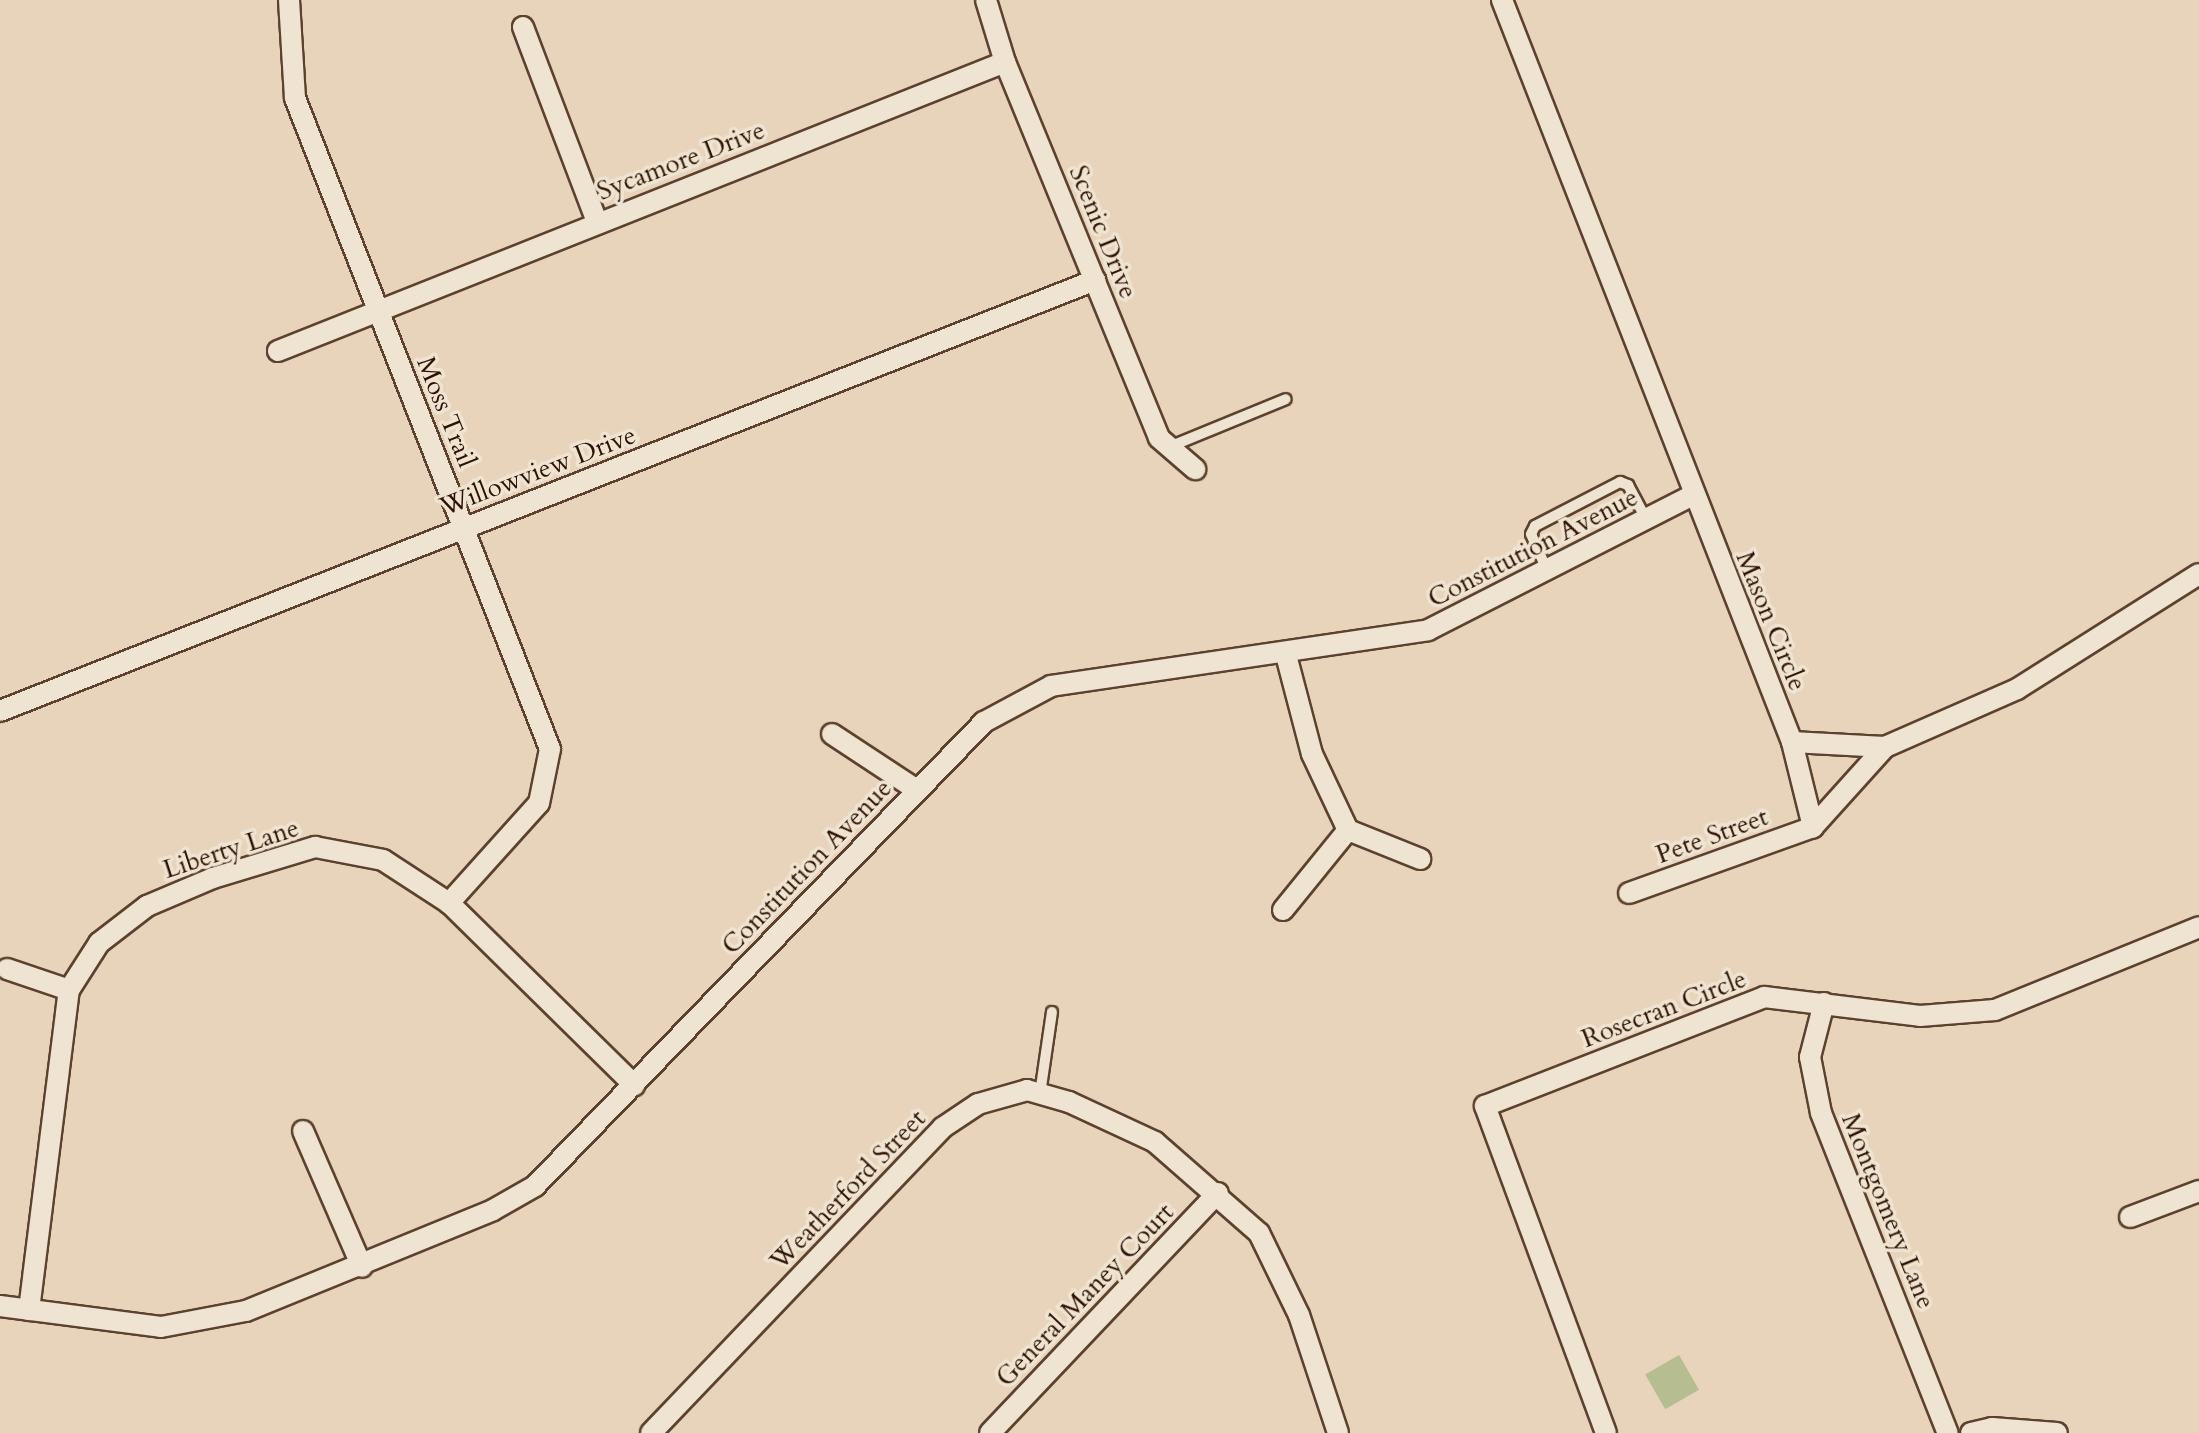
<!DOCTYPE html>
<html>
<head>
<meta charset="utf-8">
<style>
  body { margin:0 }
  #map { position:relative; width:2199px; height:1433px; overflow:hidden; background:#e7d4ba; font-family:Cardo,serif }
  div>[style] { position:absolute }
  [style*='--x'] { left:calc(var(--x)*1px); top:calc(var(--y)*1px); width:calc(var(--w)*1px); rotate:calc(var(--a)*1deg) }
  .green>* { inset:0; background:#b6bd90; transform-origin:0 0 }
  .roads { filter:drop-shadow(2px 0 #5c422e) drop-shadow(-2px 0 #5c422e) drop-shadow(0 2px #5c422e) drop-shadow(0 -2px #5c422e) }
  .service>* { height:10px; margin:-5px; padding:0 5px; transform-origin:5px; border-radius:5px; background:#efe3d2 }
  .minor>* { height:20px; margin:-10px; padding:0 10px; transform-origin:10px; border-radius:10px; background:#efe3d2 }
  span { translate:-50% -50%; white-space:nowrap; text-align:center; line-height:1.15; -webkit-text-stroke:7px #efe3d2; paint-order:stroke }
  .street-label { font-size:26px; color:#2e1200 }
</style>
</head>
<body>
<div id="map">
  <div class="green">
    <i style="left:1679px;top:1355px;width:40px;height:39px;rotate:60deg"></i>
  </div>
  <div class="roads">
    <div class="service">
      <i style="--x:1169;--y:447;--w:126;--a:-22.3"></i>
      <i style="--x:1547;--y:570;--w:39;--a:-114"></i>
      <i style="--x:1531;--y:534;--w:9;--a:-63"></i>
      <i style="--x:1535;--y:526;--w:96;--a:-27.4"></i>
      <i style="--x:1620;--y:482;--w:9;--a:21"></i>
      <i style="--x:1628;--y:485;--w:38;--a:62"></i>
      <i style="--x:1040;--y:1094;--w:83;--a:-81.7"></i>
    </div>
    <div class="minor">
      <i style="--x:289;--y:0;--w:98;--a:86.5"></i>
      <i style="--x:295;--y:98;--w:699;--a:68.61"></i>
      <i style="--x:550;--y:749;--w:55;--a:101.5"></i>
      <i style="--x:539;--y:803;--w:135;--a:132"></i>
      <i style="--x:986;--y:0;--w:65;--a:73"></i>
      <i style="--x:1005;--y:62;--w:406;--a:67.7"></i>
      <i style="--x:1159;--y:438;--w:48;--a:40.7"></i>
      <i style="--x:1502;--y:0;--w:797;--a:68.65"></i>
      <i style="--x:1792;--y:742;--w:88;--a:76.1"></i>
      <i style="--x:523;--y:27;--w:209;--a:69.2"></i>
      <i style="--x:278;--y:351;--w:782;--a:-21.68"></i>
      <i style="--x:1286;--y:655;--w:102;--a:75.3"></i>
      <i style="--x:1312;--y:754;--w:84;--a:64.7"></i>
      <i style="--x:1348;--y:830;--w:78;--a:21.9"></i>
      <i style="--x:0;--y:711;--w:1177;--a:-21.48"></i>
      <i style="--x:832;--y:734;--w:102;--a:33.4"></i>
      <i style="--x:1792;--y:742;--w:93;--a:3.1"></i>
      <i style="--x:1629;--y:893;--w:195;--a:-19.7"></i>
      <i style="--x:1813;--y:827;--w:108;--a:-48"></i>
      <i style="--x:1885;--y:747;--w:144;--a:-23.7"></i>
      <i style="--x:2017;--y:689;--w:215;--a:-32.3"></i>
      <i style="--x:1283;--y:910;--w:103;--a:-50.9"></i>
      <i style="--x:7;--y:969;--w:65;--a:18.7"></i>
      <i style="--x:1824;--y:1003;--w:56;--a:104.5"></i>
      <i style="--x:1810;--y:1057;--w:57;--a:78.9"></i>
      <i style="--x:1821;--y:1113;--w:344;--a:68.4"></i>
      <i style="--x:303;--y:1131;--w:148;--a:66.5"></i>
      <i style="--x:2130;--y:1217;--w:74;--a:-20.6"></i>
      <i style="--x:0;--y:1306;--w:162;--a:7.4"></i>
      <i style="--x:161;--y:1327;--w:86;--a:-10.7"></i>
      <i style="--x:246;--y:1311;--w:267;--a:-22.2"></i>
      <i style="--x:493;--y:1210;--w:48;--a:-29.7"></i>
      <i style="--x:535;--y:1186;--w:646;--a:-45.94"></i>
      <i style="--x:984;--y:722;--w:76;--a:-28.2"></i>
      <i style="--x:1051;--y:686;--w:381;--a:-8.4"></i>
      <i style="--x:1428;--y:630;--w:297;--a:-27"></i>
      <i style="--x:29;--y:1310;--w:322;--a:-82.9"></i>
      <i style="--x:69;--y:990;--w:56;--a:-57.4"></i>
      <i style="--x:99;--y:943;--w:61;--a:-37.6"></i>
      <i style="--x:147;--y:906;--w:72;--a:-23"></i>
      <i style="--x:213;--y:878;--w:107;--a:-16.9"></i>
      <i style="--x:315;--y:847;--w:69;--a:10.8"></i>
      <i style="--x:383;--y:860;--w:79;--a:33.1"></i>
      <i style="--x:449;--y:903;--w:260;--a:44.5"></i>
      <i style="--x:651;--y:1433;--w:422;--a:-46.3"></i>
      <i style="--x:942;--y:1128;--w:43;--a:-33.7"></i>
      <i style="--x:978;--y:1104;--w:51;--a:-15.9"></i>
      <i style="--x:1027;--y:1090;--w:44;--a:15.9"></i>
      <i style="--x:1069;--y:1102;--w:95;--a:24.9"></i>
      <i style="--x:1155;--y:1142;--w:138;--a:41.2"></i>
      <i style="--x:1259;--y:1233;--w:91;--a:64"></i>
      <i style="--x:1299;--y:1315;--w:124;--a:71.7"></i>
      <i style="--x:990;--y:1433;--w:331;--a:-46.5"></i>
      <i style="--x:1606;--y:1433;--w:349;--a:-110.3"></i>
      <i style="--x:1485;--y:1106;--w:300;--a:-21.3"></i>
      <i style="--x:1764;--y:997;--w:157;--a:6.9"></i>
      <i style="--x:1920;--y:1016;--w:75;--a:-4.6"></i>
      <i style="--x:1995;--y:1010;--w:220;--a:-22.1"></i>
      <i style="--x:1971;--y:1433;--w:22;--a:-13"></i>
      <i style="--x:1992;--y:1428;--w:65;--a:4.4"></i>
    </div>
  </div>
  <div class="street-label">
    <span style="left:681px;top:161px;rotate:-21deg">Sycamore Drive</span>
    <span style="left:1103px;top:232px;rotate:68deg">Scenic Drive</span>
    <span style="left:446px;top:412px;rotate:68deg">Moss Trail</span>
    <span style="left:538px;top:471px;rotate:-21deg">Willowview Drive</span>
    <span style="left:1533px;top:548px;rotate:-27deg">Constitution Avenue</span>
    <span style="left:1771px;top:621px;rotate:68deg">Mason Circle</span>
    <span style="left:1712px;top:836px;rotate:-20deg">Pete Street</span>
    <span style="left:231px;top:849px;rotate:-18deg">Liberty Lane</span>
    <span style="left:807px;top:867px;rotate:-46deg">Constitution Avenue</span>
    <span style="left:1664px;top:1009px;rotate:-21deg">Rosecran Circle</span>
    <span style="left:848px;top:1190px;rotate:-46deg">Weatherford Street</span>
    <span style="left:1888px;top:1211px;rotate:68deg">Montgomery Lane</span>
    <span style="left:1085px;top:1295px;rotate:-46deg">General Maney Court</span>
  </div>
</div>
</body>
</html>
